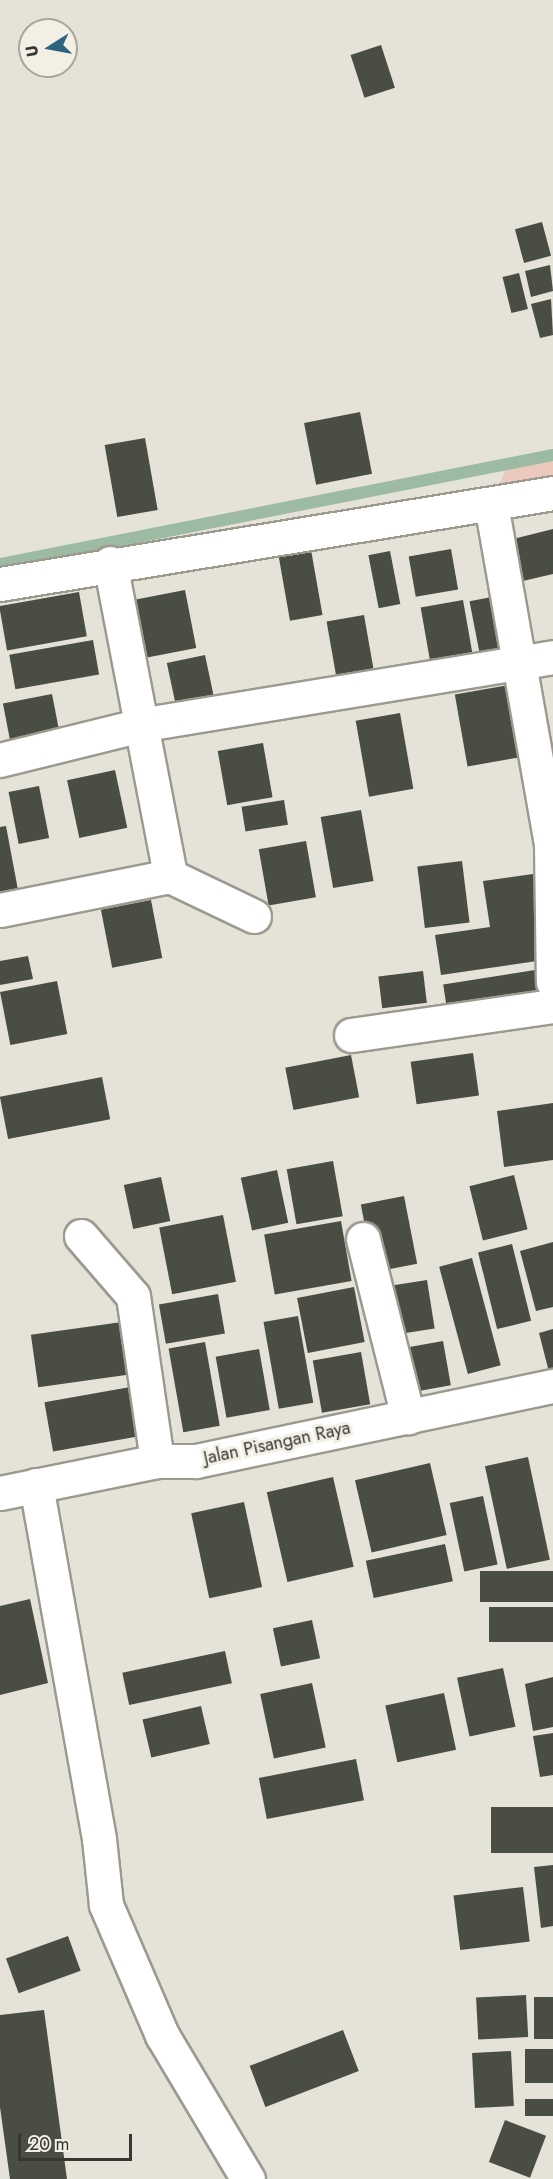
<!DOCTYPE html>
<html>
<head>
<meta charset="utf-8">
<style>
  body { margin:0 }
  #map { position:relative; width:553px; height:2179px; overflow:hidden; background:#e5e2d7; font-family:Jost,sans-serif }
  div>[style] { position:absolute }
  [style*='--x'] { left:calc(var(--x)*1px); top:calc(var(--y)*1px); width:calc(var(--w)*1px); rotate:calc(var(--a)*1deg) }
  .green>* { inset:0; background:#ebc9bc }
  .stream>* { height:12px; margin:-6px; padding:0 6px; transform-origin:6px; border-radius:6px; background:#9cbba2 }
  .building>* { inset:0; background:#4a4d44; transform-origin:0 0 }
  .roads { filter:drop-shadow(2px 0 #9c998f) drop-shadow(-2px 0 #9c998f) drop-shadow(0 2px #9c998f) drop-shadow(0 -2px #9c998f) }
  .minor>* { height:33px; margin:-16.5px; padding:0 16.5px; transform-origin:16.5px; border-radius:16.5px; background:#fff }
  span { translate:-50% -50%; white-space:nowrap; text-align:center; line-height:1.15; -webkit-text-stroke:6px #f2f0e4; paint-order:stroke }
  .street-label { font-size:18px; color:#373632 }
  .north { position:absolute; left:18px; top:18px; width:60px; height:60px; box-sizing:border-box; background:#f2f0e4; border:2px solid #a7a69d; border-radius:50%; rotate:259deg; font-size:16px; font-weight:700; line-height:24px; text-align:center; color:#373632 }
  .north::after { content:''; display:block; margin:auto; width:21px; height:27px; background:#2d637f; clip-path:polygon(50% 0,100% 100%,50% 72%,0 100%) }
  .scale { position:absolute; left:18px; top:2134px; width:114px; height:27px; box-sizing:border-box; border:3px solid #373632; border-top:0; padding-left:8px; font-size:18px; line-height:21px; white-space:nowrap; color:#373632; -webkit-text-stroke:4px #f2f0e4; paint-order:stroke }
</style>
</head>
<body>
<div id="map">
  <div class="green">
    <i style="clip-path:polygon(553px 455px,553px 493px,491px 504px,507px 467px)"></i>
  </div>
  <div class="stream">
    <i style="--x:0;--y:564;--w:564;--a:-11.15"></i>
  </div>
  <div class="building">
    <i style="left:381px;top:45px;width:45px;height:32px;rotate:72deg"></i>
    <i style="left:542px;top:222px;width:35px;height:28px;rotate:75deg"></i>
    <i style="clip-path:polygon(550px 265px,553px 291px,531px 297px,525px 271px)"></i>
    <i style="left:519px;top:273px;width:37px;height:17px;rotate:76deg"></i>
    <i style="clip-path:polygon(551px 299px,553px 335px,540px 338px,531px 304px)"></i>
    <i style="left:360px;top:412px;width:63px;height:57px;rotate:79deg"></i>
    <i style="left:145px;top:438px;width:73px;height:41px;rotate:80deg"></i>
    <i style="clip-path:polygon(553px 529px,553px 574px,523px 581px,513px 539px)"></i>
    <i style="left:310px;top:544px;width:72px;height:33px;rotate:80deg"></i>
    <i style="left:451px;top:549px;width:41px;height:43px;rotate:80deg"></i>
    <i style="left:390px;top:551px;width:54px;height:22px;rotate:79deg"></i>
    <i style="left:185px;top:590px;width:59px;height:54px;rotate:79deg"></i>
    <i style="left:79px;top:592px;width:45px;height:81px;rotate:80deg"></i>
    <i style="left:497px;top:596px;width:58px;height:28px;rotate:79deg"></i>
    <i style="left:463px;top:600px;width:53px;height:43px;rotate:80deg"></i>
    <i style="left:364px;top:615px;width:56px;height:38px;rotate:80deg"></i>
    <i style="left:93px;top:640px;width:35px;height:85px;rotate:80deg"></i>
    <i style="left:205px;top:655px;width:48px;height:39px;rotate:78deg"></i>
    <i style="left:509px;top:685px;width:73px;height:55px;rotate:80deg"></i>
    <i style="left:52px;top:694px;width:36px;height:50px;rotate:79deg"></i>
    <i style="left:400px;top:713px;width:77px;height:45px;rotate:80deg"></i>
    <i style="left:263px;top:743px;width:55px;height:46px;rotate:80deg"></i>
    <i style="left:115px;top:770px;width:59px;height:49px;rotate:78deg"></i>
    <i style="left:39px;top:786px;width:53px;height:31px;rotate:79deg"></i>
    <i style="left:284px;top:800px;width:25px;height:43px;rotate:81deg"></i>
    <i style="left:361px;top:810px;width:72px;height:41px;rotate:80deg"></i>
    <i style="clip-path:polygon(6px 826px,18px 890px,0 894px,0 827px)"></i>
    <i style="left:306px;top:841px;width:57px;height:48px;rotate:80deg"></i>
    <i style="left:462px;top:861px;width:62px;height:45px;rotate:83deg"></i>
    <i style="clip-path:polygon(533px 874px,544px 960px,441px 975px,435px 935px,490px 927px,483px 881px)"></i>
    <i style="left:151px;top:900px;width:59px;height:51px;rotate:79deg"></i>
    <i style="clip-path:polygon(28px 956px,33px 979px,0 985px,0 961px)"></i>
    <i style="left:535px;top:970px;width:25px;height:93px;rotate:81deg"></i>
    <i style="left:423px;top:971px;width:32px;height:45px;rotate:83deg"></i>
    <i style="left:57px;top:981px;width:54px;height:58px;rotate:79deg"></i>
    <i style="left:473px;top:1053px;width:43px;height:63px;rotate:82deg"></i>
    <i style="left:351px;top:1055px;width:43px;height:67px;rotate:79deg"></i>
    <i style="left:102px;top:1077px;width:43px;height:104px;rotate:79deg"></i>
    <i style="clip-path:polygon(553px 1103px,553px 1160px,504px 1167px,497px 1111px)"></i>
    <i style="left:333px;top:1161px;width:56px;height:47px;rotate:80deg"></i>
    <i style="left:277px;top:1170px;width:54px;height:37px;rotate:78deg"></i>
    <i style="left:514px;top:1175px;width:56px;height:46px;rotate:76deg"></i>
    <i style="left:161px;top:1177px;width:45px;height:38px;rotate:78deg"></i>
    <i style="left:404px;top:1196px;width:69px;height:44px;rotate:79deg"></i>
    <i style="left:223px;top:1215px;width:68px;height:65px;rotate:79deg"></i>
    <i style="left:341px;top:1221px;width:61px;height:78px;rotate:80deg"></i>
    <i style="clip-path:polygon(553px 1242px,553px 1307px,536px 1311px,520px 1251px)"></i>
    <i style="left:512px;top:1244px;width:79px;height:35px;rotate:76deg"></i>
    <i style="left:472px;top:1258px;width:111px;height:34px;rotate:75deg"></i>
    <i style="left:427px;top:1280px;width:49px;height:42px;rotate:81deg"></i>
    <i style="left:354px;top:1287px;width:56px;height:58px;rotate:79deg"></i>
    <i style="left:218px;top:1294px;width:40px;height:60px;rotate:80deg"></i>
    <i style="left:298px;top:1316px;width:88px;height:35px;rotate:80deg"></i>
    <i style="left:122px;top:1322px;width:53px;height:92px;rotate:82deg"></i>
    <i style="clip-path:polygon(553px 1329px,553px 1375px,550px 1376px,539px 1333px)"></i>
    <i style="left:443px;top:1341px;width:45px;height:44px;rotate:80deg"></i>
    <i style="left:205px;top:1342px;width:85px;height:37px;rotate:80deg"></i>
    <i style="left:259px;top:1349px;width:62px;height:44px;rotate:80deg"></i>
    <i style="left:361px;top:1352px;width:53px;height:49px;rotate:80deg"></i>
    <i style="left:136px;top:1386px;width:50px;height:93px;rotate:80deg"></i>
    <i style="left:528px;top:1457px;width:105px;height:44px;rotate:78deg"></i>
    <i style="left:430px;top:1463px;width:74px;height:77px;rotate:77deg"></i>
    <i style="left:333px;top:1477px;width:92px;height:68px;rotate:77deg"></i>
    <i style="left:483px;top:1496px;width:70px;height:34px;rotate:78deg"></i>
    <i style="left:244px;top:1502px;width:87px;height:54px;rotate:78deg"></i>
    <i style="left:445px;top:1544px;width:38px;height:81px;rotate:78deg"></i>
    <i style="left:553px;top:1571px;width:31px;height:73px;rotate:90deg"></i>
    <i style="clip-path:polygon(30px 1599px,48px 1683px,0 1695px,0 1606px)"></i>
    <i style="left:553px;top:1607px;width:35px;height:64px;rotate:90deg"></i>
    <i style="left:312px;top:1620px;width:39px;height:40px;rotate:78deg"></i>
    <i style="left:225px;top:1651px;width:33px;height:105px;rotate:78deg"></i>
    <i style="left:503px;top:1668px;width:60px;height:47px;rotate:78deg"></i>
    <i style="clip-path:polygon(553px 1677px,553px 1727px,533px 1731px,525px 1684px)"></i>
    <i style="left:312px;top:1683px;width:66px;height:53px;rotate:78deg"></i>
    <i style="left:444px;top:1693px;width:58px;height:60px;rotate:78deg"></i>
    <i style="left:201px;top:1706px;width:39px;height:60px;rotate:77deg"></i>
    <i style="clip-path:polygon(553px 1733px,553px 1775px,540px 1777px,533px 1736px)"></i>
    <i style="left:356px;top:1759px;width:42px;height:99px;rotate:79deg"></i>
    <i style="left:553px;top:1807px;width:46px;height:62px;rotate:90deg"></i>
    <i style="clip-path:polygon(553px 1865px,553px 1926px,541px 1928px,534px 1867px)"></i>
    <i style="left:523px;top:1887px;width:55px;height:70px;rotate:83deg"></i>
    <i style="left:68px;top:1936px;width:37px;height:66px;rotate:70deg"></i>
    <i style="left:526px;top:1995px;width:42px;height:50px;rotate:87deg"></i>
    <i style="left:553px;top:1997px;width:42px;height:19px;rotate:90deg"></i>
    <i style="clip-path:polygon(44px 2010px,67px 2179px,10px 2179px,0 2107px,0 2015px)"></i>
    <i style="left:343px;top:2030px;width:44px;height:100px;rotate:69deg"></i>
    <i style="left:553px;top:2049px;width:34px;height:28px;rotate:90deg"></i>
    <i style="left:511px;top:2051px;width:55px;height:39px;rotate:87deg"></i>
    <i style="left:553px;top:2099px;width:17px;height:28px;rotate:90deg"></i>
    <i style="left:505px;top:2120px;width:44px;height:45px;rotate:21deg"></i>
  </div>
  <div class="roads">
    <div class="minor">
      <i style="--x:491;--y:504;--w:346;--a:80"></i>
      <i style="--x:551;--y:845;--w:137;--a:89.2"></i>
      <i style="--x:110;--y:563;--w:319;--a:79.1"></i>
      <i style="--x:170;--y:876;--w:93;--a:25.5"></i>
      <i style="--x:0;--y:584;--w:560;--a:-9.34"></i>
      <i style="--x:0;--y:760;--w:149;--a:-13.9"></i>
      <i style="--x:145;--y:724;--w:413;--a:-9.3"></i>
      <i style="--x:0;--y:910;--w:173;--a:-11.3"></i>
      <i style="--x:351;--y:1035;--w:204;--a:-8.2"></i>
      <i style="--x:81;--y:1236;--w:79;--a:49.1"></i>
      <i style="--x:133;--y:1296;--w:167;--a:81.7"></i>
      <i style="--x:363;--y:1239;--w:184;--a:75.8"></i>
      <i style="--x:36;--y:1485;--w:360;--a:79.9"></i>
      <i style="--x:99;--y:1839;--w:66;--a:83.9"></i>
      <i style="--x:106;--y:1905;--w:142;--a:66.7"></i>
      <i style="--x:162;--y:2035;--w:168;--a:59.2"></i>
      <i style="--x:0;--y:1493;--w:160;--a:-11.5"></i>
      <i style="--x:157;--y:1461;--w:39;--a:0"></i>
      <i style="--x:196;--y:1461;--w:365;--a:-11.9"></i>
    </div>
  </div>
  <div class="street-label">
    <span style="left:277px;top:1443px;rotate:-12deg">Jalan Pisangan Raya</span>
  </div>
  <div class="north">U</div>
  <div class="scale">20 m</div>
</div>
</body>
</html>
